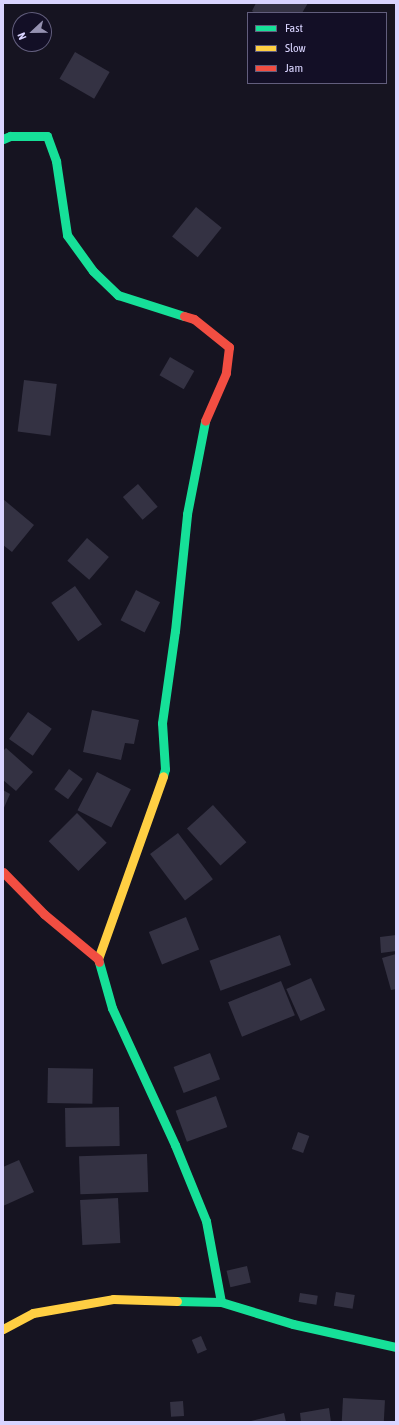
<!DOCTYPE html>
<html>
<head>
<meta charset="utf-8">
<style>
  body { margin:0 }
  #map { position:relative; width:399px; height:1425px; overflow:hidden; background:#161421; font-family:"Asap Condensed",sans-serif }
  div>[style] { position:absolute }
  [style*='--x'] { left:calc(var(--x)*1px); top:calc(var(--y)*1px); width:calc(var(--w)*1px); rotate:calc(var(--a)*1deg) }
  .building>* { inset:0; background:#343243; transform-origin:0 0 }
  .fast>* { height:9px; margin:-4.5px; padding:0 4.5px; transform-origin:4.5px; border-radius:4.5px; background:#16e098 }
  .slow>* { height:9px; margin:-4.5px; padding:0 4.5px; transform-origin:4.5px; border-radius:4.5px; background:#ffcf43 }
  .jam>* { height:9px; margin:-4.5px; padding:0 4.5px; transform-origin:4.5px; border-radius:4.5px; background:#f24e42 }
  span { translate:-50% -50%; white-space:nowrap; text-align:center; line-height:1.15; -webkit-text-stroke:3px #130f26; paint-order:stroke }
  .frame { position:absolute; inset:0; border:4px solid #d9d4ff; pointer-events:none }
  .legend { position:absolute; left:247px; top:12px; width:140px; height:72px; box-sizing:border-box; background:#130f26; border:1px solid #625e7d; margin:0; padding:5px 7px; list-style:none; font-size:12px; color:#d9d4ff }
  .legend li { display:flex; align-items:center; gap:8px; height:20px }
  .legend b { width:20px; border:1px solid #625e7d }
  .north { position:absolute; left:12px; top:12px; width:40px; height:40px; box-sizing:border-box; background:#130f26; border:1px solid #625e7d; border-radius:50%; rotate:248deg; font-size:11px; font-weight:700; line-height:16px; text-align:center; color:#d9d4ff }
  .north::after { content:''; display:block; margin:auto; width:14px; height:18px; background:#9591b1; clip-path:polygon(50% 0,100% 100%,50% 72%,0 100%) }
</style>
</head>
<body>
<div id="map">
  <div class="building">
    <i style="clip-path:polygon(256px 3px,308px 3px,302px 13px,255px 13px,252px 11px)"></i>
    <i style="left:75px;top:52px;width:40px;height:31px;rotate:30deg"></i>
    <i style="left:196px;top:207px;width:33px;height:38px;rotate:39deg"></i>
    <i style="left:170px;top:357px;width:28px;height:21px;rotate:30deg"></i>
    <i style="left:24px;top:380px;width:33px;height:52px;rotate:7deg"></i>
    <i style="left:138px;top:484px;width:30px;height:20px;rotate:49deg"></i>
    <i style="clip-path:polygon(3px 499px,34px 525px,12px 552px,3px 545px)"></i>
    <i style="left:87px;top:538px;width:29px;height:30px;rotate:41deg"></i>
    <i style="left:75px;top:586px;width:47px;height:29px;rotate:55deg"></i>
    <i style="left:136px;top:590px;width:27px;height:34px;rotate:27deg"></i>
    <i style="clip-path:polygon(92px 710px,139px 720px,134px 744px,125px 743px,121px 760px,83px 752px)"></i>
    <i style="left:28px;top:712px;width:29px;height:33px;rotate:35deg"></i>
    <i style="clip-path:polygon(6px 748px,33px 772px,16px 791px,3px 780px,3px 751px)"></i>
    <i style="left:69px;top:769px;width:17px;height:25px;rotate:36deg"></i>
    <i style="left:97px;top:772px;width:38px;height:43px;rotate:27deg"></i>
    <i style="clip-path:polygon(3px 790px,10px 794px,3px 810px)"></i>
    <i style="left:213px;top:805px;width:50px;height:35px;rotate:48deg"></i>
    <i style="left:77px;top:813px;width:42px;height:40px;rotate:45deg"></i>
    <i style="left:178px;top:833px;width:58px;height:35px;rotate:53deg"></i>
    <i style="left:186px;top:917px;width:35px;height:40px;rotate:68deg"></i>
    <i style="left:280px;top:935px;width:32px;height:75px;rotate:70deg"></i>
    <i style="clip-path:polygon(396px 935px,396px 951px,381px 953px,380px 937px)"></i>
    <i style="clip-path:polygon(396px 954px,396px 989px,391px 990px,382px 958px)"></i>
    <i style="left:311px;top:978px;width:35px;height:27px;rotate:66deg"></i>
    <i style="left:281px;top:981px;width:37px;height:57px;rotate:68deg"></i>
    <i style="left:210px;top:1053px;width:28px;height:39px;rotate:69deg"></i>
    <i style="left:48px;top:1068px;width:45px;height:35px;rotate:1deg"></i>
    <i style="left:216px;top:1096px;width:33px;height:43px;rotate:70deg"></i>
    <i style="left:119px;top:1107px;width:39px;height:54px;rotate:89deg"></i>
    <i style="left:298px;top:1132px;width:12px;height:18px;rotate:20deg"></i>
    <i style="left:147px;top:1154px;width:38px;height:68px;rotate:88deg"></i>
    <i style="clip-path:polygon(19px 1160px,34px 1192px,3px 1206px,3px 1167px)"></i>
    <i style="left:118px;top:1198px;width:45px;height:38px;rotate:87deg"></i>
    <i style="left:247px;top:1266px;width:17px;height:21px;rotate:77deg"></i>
    <i style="left:336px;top:1292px;width:19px;height:14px;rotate:9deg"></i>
    <i style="left:300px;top:1293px;width:18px;height:9px;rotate:9deg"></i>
    <i style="left:201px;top:1336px;width:15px;height:10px;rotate:67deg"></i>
    <i style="left:343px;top:1398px;width:42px;height:24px;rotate:3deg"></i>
    <i style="left:183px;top:1401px;width:15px;height:13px;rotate:86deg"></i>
    <i style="clip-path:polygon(329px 1408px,331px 1422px,301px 1422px,300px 1413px)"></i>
    <i style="clip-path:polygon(284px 1413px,286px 1422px,251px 1422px,251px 1421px)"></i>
  </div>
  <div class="fast">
    <i style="--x:3;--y:139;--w:8;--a:-23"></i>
    <i style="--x:10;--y:136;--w:37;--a:0"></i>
    <i style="--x:47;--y:136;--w:27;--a:70"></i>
    <i style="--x:56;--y:161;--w:75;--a:81.5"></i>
    <i style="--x:67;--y:235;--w:44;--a:54.2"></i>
    <i style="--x:93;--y:271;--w:35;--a:44"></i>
    <i style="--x:118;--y:295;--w:69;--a:17.7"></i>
    <i style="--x:163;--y:776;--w:7;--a:-74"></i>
    <i style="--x:165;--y:769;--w:46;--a:-93.7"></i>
    <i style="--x:162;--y:723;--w:93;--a:-82"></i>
    <i style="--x:175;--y:631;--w:118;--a:-84.1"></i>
    <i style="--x:187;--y:514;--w:95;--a:-79"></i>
    <i style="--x:99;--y:962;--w:48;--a:74.2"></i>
    <i style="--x:112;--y:1008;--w:151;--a:65.3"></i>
    <i style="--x:175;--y:1145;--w:82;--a:67.8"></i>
    <i style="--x:206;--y:1221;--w:82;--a:79.5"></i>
    <i style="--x:177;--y:1301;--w:44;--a:1.3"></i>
    <i style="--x:221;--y:1302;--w:75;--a:17"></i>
    <i style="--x:293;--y:1324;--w:106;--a:12.6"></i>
  </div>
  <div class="slow">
    <i style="--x:98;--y:959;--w:194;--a:-70.4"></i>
    <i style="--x:3;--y:1329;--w:34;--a:-28"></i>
    <i style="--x:33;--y:1313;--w:81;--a:-9.9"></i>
    <i style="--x:113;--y:1299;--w:64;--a:1.8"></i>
  </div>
  <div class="jam">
    <i style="--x:184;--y:316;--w:10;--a:17"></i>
    <i style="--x:194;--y:319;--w:45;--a:38.7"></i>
    <i style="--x:229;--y:347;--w:26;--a:97"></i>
    <i style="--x:226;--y:373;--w:52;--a:113.6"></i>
    <i style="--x:3;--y:872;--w:59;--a:45.7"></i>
    <i style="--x:44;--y:914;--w:70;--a:39.8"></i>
    <i style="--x:98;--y:959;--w:3;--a:72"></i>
  </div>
  <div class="frame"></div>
  <ul class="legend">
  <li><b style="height:5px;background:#16e098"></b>Fast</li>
  <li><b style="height:5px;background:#ffcf43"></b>Slow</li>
  <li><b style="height:5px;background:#f24e42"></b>Jam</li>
  </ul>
  <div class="north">N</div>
</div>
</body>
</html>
